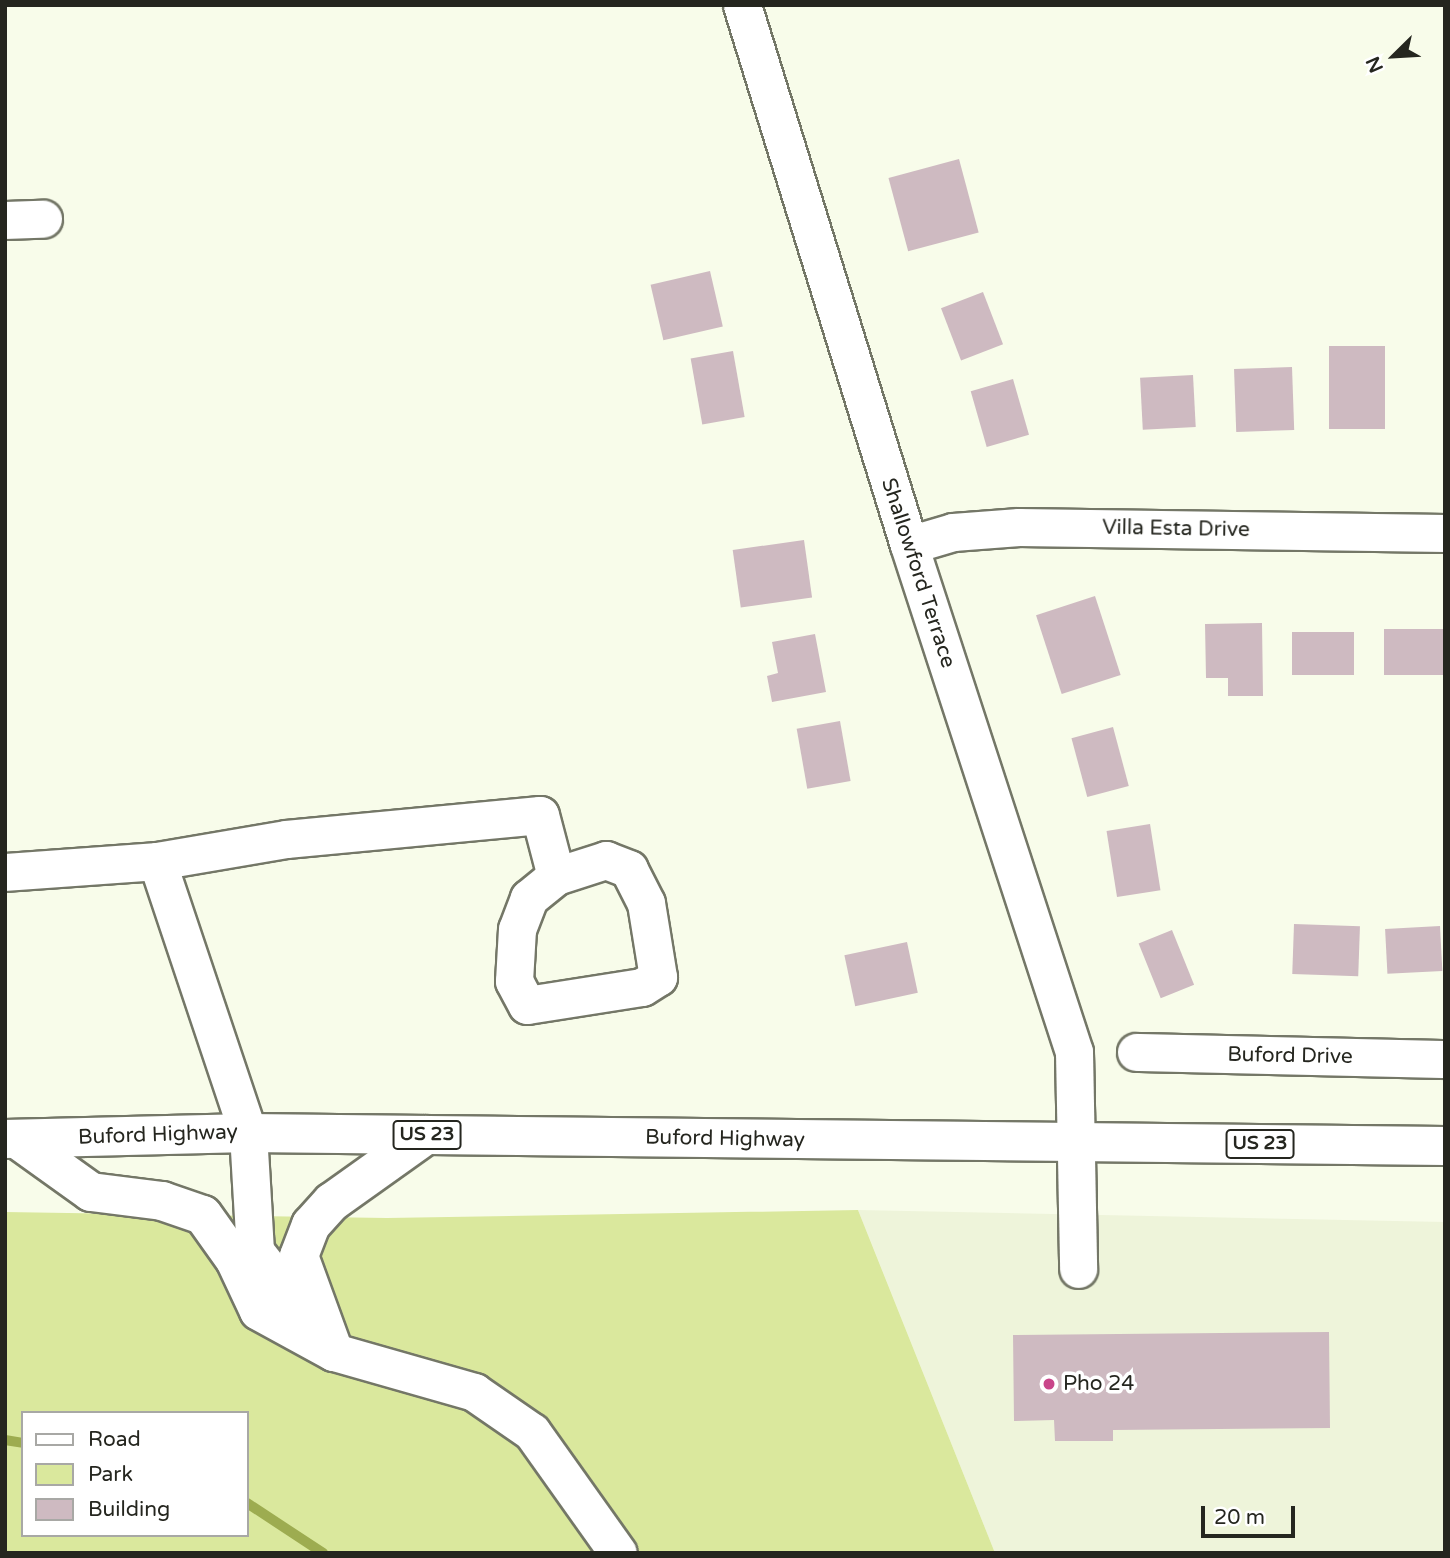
<!DOCTYPE html>
<html>
<head>
<meta charset="utf-8">
<style>
  body { margin:0 }
  #map { position:relative; width:1450px; height:1558px; overflow:hidden; background:#f8fcea; font-family:"Varela Round",sans-serif }
  div>[style] { position:absolute }
  [style*='--x'] { left:calc(var(--x)*1px); top:calc(var(--y)*1px); width:calc(var(--w)*1px); rotate:calc(var(--a)*1deg) }
  .built>* { inset:0; background:#eef4da }
  .green>* { inset:0; background:#dae89d }
  .stream>* { height:10px; margin:-5px; padding:0 5px; transform-origin:5px; border-radius:5px; background:#9dac50 }
  .building>* { inset:0; background:#cebac1; transform-origin:0 0 }
  .roads { filter:drop-shadow(2px 0 #747767) drop-shadow(-2px 0 #747767) drop-shadow(0 2px #747767) drop-shadow(0 -2px #747767) }
  .minor>* { height:37px; margin:-18.5px; padding:0 18.5px; transform-origin:18.5px; border-radius:18.5px; background:#fff }
  .major>* { height:38px; margin:-19px; padding:0 19px; transform-origin:19px; border-radius:19px; background:#fff }
  .dots>* { width:19px; height:19px; translate:-50% -50%; box-sizing:border-box; border:4px solid #fff; border-radius:50% }
  span { translate:-50% -50%; white-space:nowrap; text-align:center; line-height:1.15; -webkit-text-stroke:7px #fff; paint-order:stroke }
  .shield-label span { padding:2px 5px; background:#fff; border:2px solid; border-radius:5px; -webkit-text-stroke-width:0 }
  .shield-label { font-size:19px; color:#25261f; font-weight:700 }
  .street-label { font-size:21px; color:#25261f }
  .poi-label { font-size:21px; color:#25261f }
  .left { translate:0 -50%; text-align:left }
  .frame { position:absolute; inset:0; border:7px solid #25261f; pointer-events:none }
  .legend { position:absolute; left:21px; top:1411px; width:228px; height:126px; box-sizing:border-box; background:#fff; border:2px solid #a8a8a5; margin:0; padding:9px 12px; list-style:none; font-size:21px; color:#25261f }
  .legend li { display:flex; align-items:center; gap:14px; height:35px }
  .legend b { width:35px; border:2px solid #a8a8a5 }
  .north { position:absolute; left:1359px; top:21px; width:70px; height:70px; -webkit-text-stroke:5px #fff; paint-order:stroke; rotate:246deg; font-size:19px; font-weight:700; line-height:28px; text-align:center; color:#25261f }
  .north::after { content:''; display:block; margin:auto; width:24px; height:32px; background:#25261f; clip-path:polygon(50% 0,100% 100%,50% 72%,0 100%) }
  .scale { position:absolute; left:1201px; top:1506px; width:94px; height:32px; box-sizing:border-box; border:4px solid #25261f; border-top:0; padding-left:9px; font-size:21px; line-height:24px; white-space:nowrap; color:#25261f; -webkit-text-stroke:5px #fff; paint-order:stroke }
</style>
</head>
<body>
<div id="map">
  <div class="built">
    <i style="clip-path:polygon(858px 1210px,1445px 1222px,1445px 1553px,995px 1553px)"></i>
  </div>
  <div class="green">
    <i style="clip-path:polygon(evenodd,858px 1210px,995px 1553px,5px 1553px,5px 1212px,387px 1218px,858px 1210px,23px 1413px,247px 1413px,247px 1535px,23px 1535px,23px 1413px)"></i>
  </div>
  <div class="stream">
    <i style="--x:5;--y:1440;--w:18;--a:9"></i>
    <i style="--x:247;--y:1503;--w:91;--a:33.3"></i>
  </div>
  <div class="building">
    <i style="left:959px;top:159px;width:76px;height:73px;rotate:75deg"></i>
    <i style="left:710px;top:271px;width:57px;height:61px;rotate:77deg"></i>
    <i style="left:983px;top:292px;width:56px;height:45px;rotate:69deg"></i>
    <i style="left:1329px;top:346px;width:56px;height:83px"></i>
    <i style="left:733px;top:351px;width:67px;height:43px;rotate:80deg"></i>
    <i style="left:1292px;top:367px;width:63px;height:58px;rotate:88deg"></i>
    <i style="left:1193px;top:375px;width:52px;height:53px;rotate:87deg"></i>
    <i style="left:1013px;top:379px;width:58px;height:44px;rotate:74deg"></i>
    <i style="left:804px;top:540px;width:58px;height:72px;rotate:82deg"></i>
    <i style="left:1095px;top:596px;width:83px;height:62px;rotate:72deg"></i>
    <i style="clip-path:polygon(1262px 623px,1263px 696px,1228px 696px,1228px 678px,1206px 678px,1205px 624px)"></i>
    <i style="left:1445px;top:629px;width:46px;height:61px;rotate:90deg"></i>
    <i style="left:1292px;top:632px;width:62px;height:43px"></i>
    <i style="clip-path:polygon(815px 634px,826px 692px,772px 702px,767px 676px,778px 673px,772px 642px)"></i>
    <i style="left:840px;top:721px;width:61px;height:44px;rotate:80deg"></i>
    <i style="left:1113px;top:727px;width:61px;height:43px;rotate:75deg"></i>
    <i style="left:1150px;top:824px;width:67px;height:44px;rotate:81deg"></i>
    <i style="left:1294px;top:924px;width:66px;height:50px;rotate:2deg"></i>
    <i style="left:1440px;top:926px;width:45px;height:55px;rotate:87deg"></i>
    <i style="left:1172px;top:930px;width:59px;height:36px;rotate:68deg"></i>
    <i style="left:907px;top:942px;width:52px;height:64px;rotate:78deg"></i>
    <i style="clip-path:polygon(1329px 1332px,1330px 1428px,1113px 1430px,1113px 1441px,1055px 1441px,1054px 1420px,1014px 1421px,1013px 1335px)"></i>
  </div>
  <div class="roads">
    <div class="minor">
      <i style="--x:742;--y:5;--w:565;--a:72.82"></i>
      <i style="--x:909;--y:545;--w:533;--a:71.97"></i>
      <i style="--x:1074;--y:1052;--w:217;--a:88.9"></i>
      <i style="--x:5;--y:220;--w:38;--a:-2"></i>
      <i style="--x:909;--y:545;--w:46;--a:-16.5"></i>
      <i style="--x:953;--y:532;--w:66;--a:-4.3"></i>
      <i style="--x:1019;--y:527;--w:426;--a:0.8"></i>
      <i style="--x:157;--y:861;--w:131;--a:-9.7"></i>
      <i style="--x:286;--y:839;--w:255;--a:-5.4"></i>
      <i style="--x:540;--y:815;--w:63;--a:75.3"></i>
      <i style="--x:556;--y:876;--w:35;--a:141"></i>
      <i style="--x:529;--y:898;--w:33;--a:111"></i>
      <i style="--x:517;--y:929;--w:52;--a:93.3"></i>
      <i style="--x:514;--y:981;--w:27;--a:62"></i>
      <i style="--x:527;--y:1005;--w:116;--a:-8.9"></i>
      <i style="--x:642;--y:987;--w:19;--a:-32"></i>
      <i style="--x:658;--y:977;--w:75;--a:-99.2"></i>
      <i style="--x:646;--y:903;--w:38;--a:-117"></i>
      <i style="--x:629;--y:869;--w:25;--a:-159"></i>
      <i style="--x:606;--y:860;--w:52;--a:162.3"></i>
      <i style="--x:5;--y:872;--w:152;--a:-4.1"></i>
      <i style="--x:157;--y:861;--w:287;--a:71.5"></i>
      <i style="--x:248;--y:1133;--w:118;--a:86.6"></i>
      <i style="--x:255;--y:1251;--w:128;--a:52"></i>
      <i style="--x:334;--y:1352;--w:146;--a:15.9"></i>
      <i style="--x:474;--y:1392;--w:70;--a:34.6"></i>
      <i style="--x:532;--y:1432;--w:148;--a:54.6"></i>
      <i style="--x:1136;--y:1052;--w:309;--a:1.3"></i>
    </div>
    <div class="major">
      <i style="--x:5;--y:1139;--w:243;--a:-1.4"></i>
      <i style="--x:248;--y:1133;--w:1197;--a:0.62"></i>
      <i style="--x:17;--y:1139;--w:91;--a:35.6"></i>
      <i style="--x:91;--y:1192;--w:72;--a:7.2"></i>
      <i style="--x:162;--y:1201;--w:43;--a:18.9"></i>
      <i style="--x:203;--y:1215;--w:55;--a:54.6"></i>
      <i style="--x:235;--y:1260;--w:56;--a:64.8"></i>
      <i style="--x:259;--y:1311;--w:85;--a:28.7"></i>
      <i style="--x:334;--y:1352;--w:102;--a:-110"></i>
      <i style="--x:299;--y:1256;--w:33;--a:-69"></i>
      <i style="--x:311;--y:1225;--w:31;--a:-48"></i>
      <i style="--x:332;--y:1202;--w:115;--a:-35.5"></i>
    </div>
  </div>
  <div class="dots">
    <i style="left:1049px;top:1384px;background:#c9458a"></i>
  </div>
  <div class="shield-label">
    <span style="left:427px;top:1135px">US 23</span>
    <span style="left:1260px;top:1144px">US 23</span>
  </div>
  <div class="street-label">
    <span style="left:1176px;top:529px;rotate:1deg">Villa Esta Drive</span>
    <span style="left:918px;top:573px;rotate:72deg">Shallowford Terrace</span>
    <span style="left:1290px;top:1056px;rotate:1deg">Buford Drive</span>
    <span style="left:158px;top:1135px;rotate:-2deg">Buford Highway</span>
    <span style="left:725px;top:1139px;rotate:1deg">Buford Highway</span>
  </div>
  <div class="poi-label">
    <span class="left" style="left:1063px;top:1384px">Pho 24</span>
  </div>
  <div class="frame"></div>
  <ul class="legend">
  <li><b style="height:9px;background:#fff"></b>Road</li>
  <li><b style="height:19px;background:#dae89d"></b>Park</li>
  <li><b style="height:19px;background:#cebac1"></b>Building</li>
  </ul>
  <div class="north">N</div>
  <div class="scale">20 m</div>
</div>
</body>
</html>
